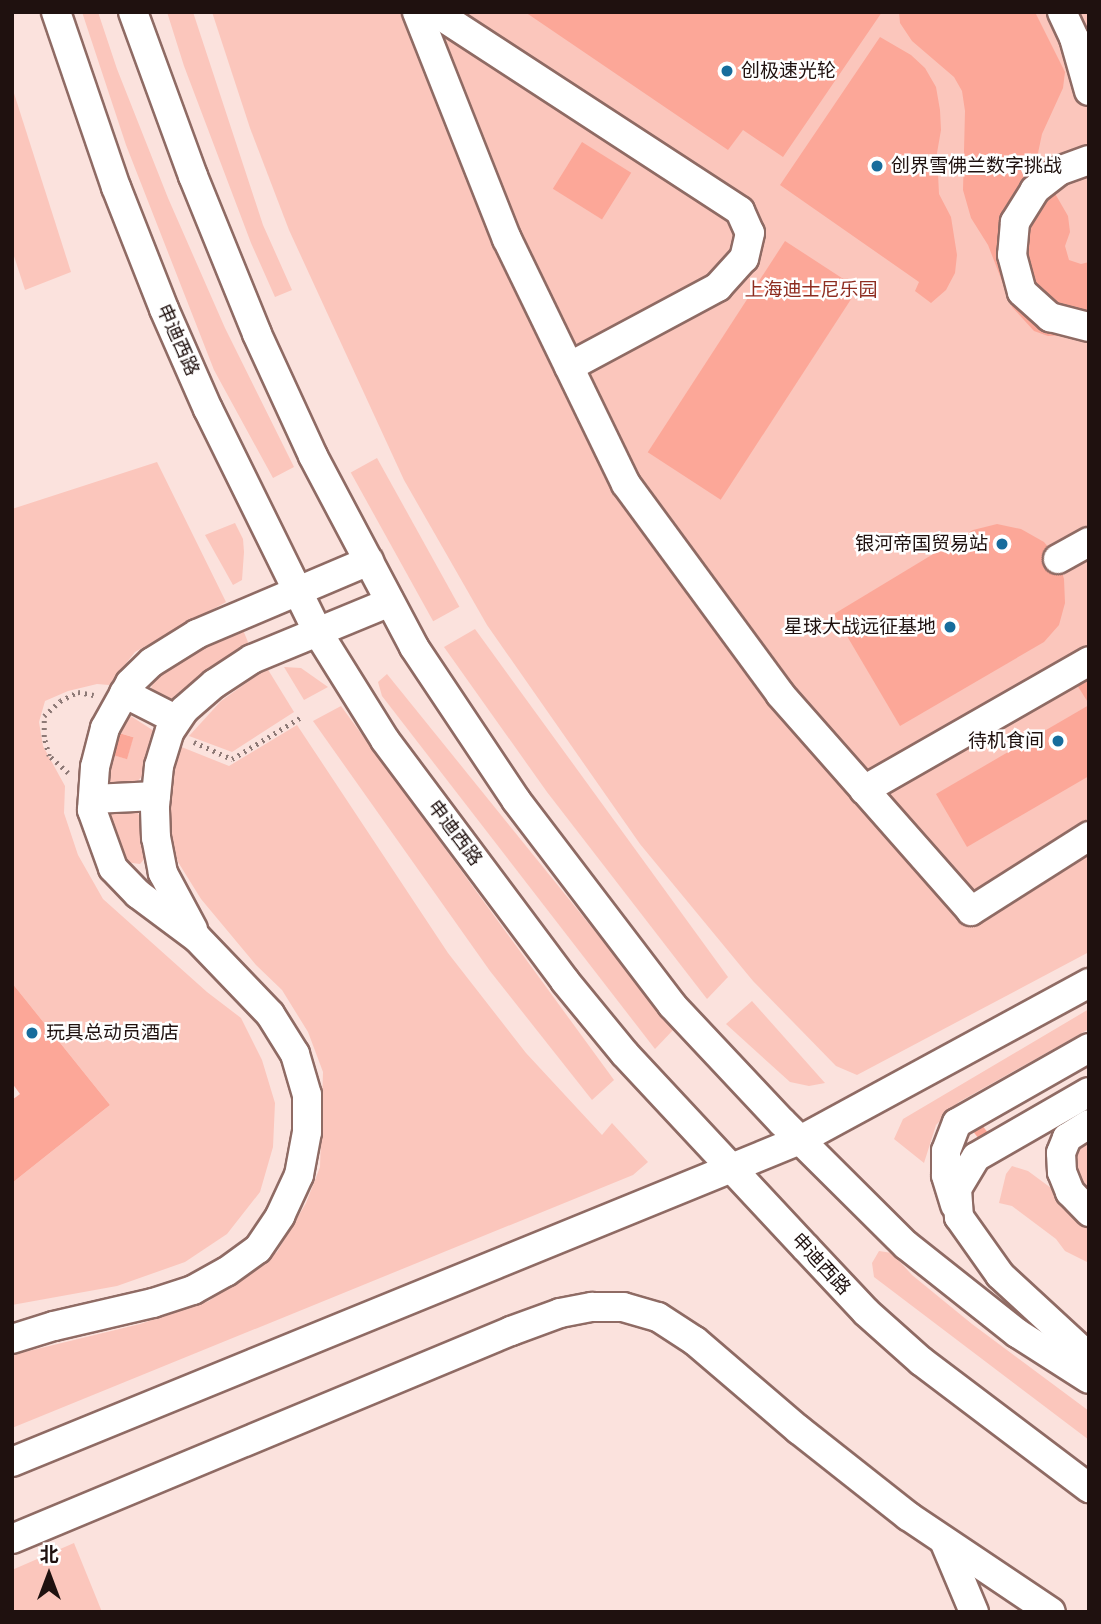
<!DOCTYPE html>
<html>
<head>
<meta charset="utf-8">
<style>
  body { margin:0 }
  #map { position:relative; width:1101px; height:1624px; overflow:hidden; background:#fbe2dd; font-family:"DejaVu Sans","Noto Sans SC",sans-serif }
  div>[style] { position:absolute }
  [style*='--x'] { left:calc(var(--x)*1px); top:calc(var(--y)*1px); width:calc(var(--w)*1px); rotate:calc(var(--a)*1deg) }
  .green>* { inset:0; background:#fbc6bc; transform-origin:0 0 }
  .building>* { inset:0; background:#fca798; transform-origin:0 0 }
  .path>* { height:4.5px; margin-top:-2.25px; transform-origin:0; background:repeating-linear-gradient(90deg,#8d7976 0 2px,transparent 0 7px) }
  .roads { filter:drop-shadow(2px 0 #8f6b64) drop-shadow(-2px 0 #8f6b64) drop-shadow(0 2px #8f6b64) drop-shadow(0 -2px #8f6b64) }
  .minor>* { height:28px; margin:-14px; padding:0 14px; transform-origin:14px; border-radius:14px; background:#fff }
  .dots>* { width:19px; height:19px; translate:-50% -50%; box-sizing:border-box; border:4px solid #fff; border-radius:50% }
  span { translate:-50% -50%; white-space:nowrap; text-align:center; line-height:1.15; -webkit-text-stroke:5px #fff; paint-order:stroke }
  .poi-label { font-size:19px; color:#1f110f }
  .left { translate:0 -50%; text-align:left }
  .right { translate:-100% -50%; text-align:right }
  .park-label { font-size:19px; color:#8e2d20 }
  .street-label { font-size:19px; color:#1f110f }
  .frame { position:absolute; inset:0; border:14px solid #1f110f; pointer-events:none }
  .north { position:absolute; left:14px; top:1540px; width:70px; height:70px; -webkit-text-stroke:5px #fff; paint-order:stroke; rotate:0deg; font-size:19px; font-weight:700; line-height:28px; text-align:center; color:#1f110f }
  .north::after { content:''; display:block; margin:auto; width:24px; height:32px; background:#1f110f; clip-path:polygon(50% 0,100% 100%,50% 72%,0 100%) }
</style>
</head>
<body>
<div id="map">
  <div class="green">
    <i style="clip-path:polygon(82px 12px,98px 12px,117px 69px,168px 198px,225px 328px,294px 467px,273px 478px,214px 370px,126px 145px)"></i>
    <i style="clip-path:polygon(167px 12px,193px 12px,263px 225px,292px 290px,275px 297px,251px 243px,184px 66px)"></i>
    <i style="clip-path:polygon(212px 12px,1089px 12px,1089px 952px,857px 1075px,836px 1066px,753px 981px,640px 844px,487px 625px,404px 480px,289px 230px,250px 128px)"></i>
    <i style="clip-path:polygon(12px 87px,71px 272px,25px 290px,12px 250px)"></i>
    <i style="left:377px;top:458px;width:170px;height:30px;rotate:61deg"></i>
    <i style="clip-path:polygon(157px 462px,226px 602px,135px 652px,109px 685px,97px 684px,68px 691px,45px 701px,39px 722px,43px 746px,65px 786px,64px 813px,78px 855px,103px 899px,207px 992px,241px 1018px,262px 1060px,275px 1103px,273px 1147px,260px 1192px,227px 1234px,185px 1262px,117px 1286px,12px 1305px,12px 1183px,110px 1105px,12px 983px,12px 509px)"></i>
    <i style="clip-path:polygon(235px 523px,243px 539px,244px 552px,242px 580px,233px 585px,205px 535px)"></i>
    <i style="clip-path:polygon(241px 625px,250px 647px,209px 672px,178px 701px,171px 703px,151px 688px,154px 679px,190px 653px)"></i>
    <i style="clip-path:polygon(475px 629px,728px 977px,707px 999px,547px 792px,444px 647px)"></i>
    <i style="clip-path:polygon(284px 667px,301px 668px,328px 687px,304px 700px)"></i>
    <i style="clip-path:polygon(267px 668px,294px 712px,232px 752px,189px 736px,221px 701px)"></i>
    <i style="clip-path:polygon(387px 674px,674px 1029px,655px 1049px,382px 696px,378px 682px)"></i>
    <i style="clip-path:polygon(341px 706px,614px 1080px,592px 1100px,490px 971px,313px 721px)"></i>
    <i style="clip-path:polygon(126px 713px,154px 731px,142px 776px,133px 787px,109px 789px,108px 772px,113px 755px,127px 759px,133px 737px,119px 733px)"></i>
    <i style="clip-path:polygon(297px 725px,448px 953px,526px 1053px,602px 1135px,612px 1123px,648px 1162px,633px 1175px,12px 1428px,12px 1355px,140px 1324px,209px 1301px,277px 1252px,306px 1203px,320px 1167px,323px 1072px,308px 1032px,282px 990px,256px 965px,201px 899px,178px 862px,169px 831px,171px 779px,179px 746px,229px 766px)"></i>
    <i style="clip-path:polygon(112px 806px,134px 806px,140px 817px,147px 856px,140px 864px,125px 862px,108px 815px)"></i>
    <i style="clip-path:polygon(752px 1001px,825px 1083px,809px 1086px,790px 1082px,726px 1024px)"></i>
    <i style="clip-path:polygon(1089px 1009px,1089px 1029px,959px 1102px,936px 1125px,924px 1163px,894px 1139px,903px 1119px)"></i>
    <i style="clip-path:polygon(1089px 1140px,1089px 1187px,1076px 1175px,1074px 1160px,1080px 1147px)"></i>
    <i style="clip-path:polygon(1012px 1166px,1028px 1171px,1089px 1216px,1089px 1263px,1065px 1251px,1056px 1239px,1012px 1206px,999px 1203px,1006px 1174px)"></i>
    <i style="clip-path:polygon(879px 1251px,892px 1253px,912px 1275px,972px 1324px,1089px 1411px,1089px 1440px,874px 1277px,872px 1263px)"></i>
    <i style="clip-path:polygon(74px 1543px,102px 1612px,12px 1612px,12px 1570px)"></i>
  </div>
  <div class="building">
    <i style="clip-path:polygon(525px 12px,882px 12px,783px 157px,743px 130px,728px 150px)"></i>
    <i style="clip-path:polygon(899px 12px,1035px 12px,1065px 72px,1063px 88px,1042px 134px,1038px 153px,1042px 171px,1068px 216px,1070px 232px,1065px 246px,1069px 260px,1081px 264px,1089px 262px,1089px 334px,1048px 336px,1034px 331px,1012px 307px,988px 245px,971px 218px,963px 190px,965px 111px,962px 91px,954px 77px,912px 41px,900px 23px)"></i>
    <i style="clip-path:polygon(880px 37px,911px 55px,925px 68px,936px 87px,940px 110px,941px 130px,937px 153px,939px 194px,951px 217px,957px 255px,955px 273px,946px 290px,931px 303px,915px 291px,919px 282px,780px 185px)"></i>
    <i style="left:582px;top:142px;width:58px;height:55px;rotate:32deg"></i>
    <i style="left:785px;top:241px;width:87px;height:252px;rotate:33deg"></i>
    <i style="clip-path:polygon(997px 524px,1021px 529px,1044px 542px,1058px 559px,1064px 579px,1065px 603px,1059px 625px,1044px 642px,900px 726px,834px 614px,973px 530px)"></i>
    <i style="clip-path:polygon(1089px 678px,1089px 704px,1077px 685px)"></i>
    <i style="clip-path:polygon(1089px 705px,1089px 776px,967px 847px,936px 794px)"></i>
    <i style="left:119px;top:733px;width:15px;height:23px;rotate:16deg"></i>
    <i style="clip-path:polygon(12px 983px,110px 1105px,12px 1183px,12px 1100px,20px 1094px,12px 1083px)"></i>
    <i style="left:982px;top:1125px;width:10px;height:11px;rotate:53deg"></i>
  </div>
  <div class="path">
    <i style="--x:194;--y:742;--w:42;--a:24.1"></i>
    <i style="--x:232;--y:759;--w:83;--a:-31.2"></i>
    <i style="--x:68;--y:773;--w:25;--a:-138"></i>
    <i style="--x:49;--y:756;--w:20;--a:-105"></i>
    <i style="--x:44;--y:737;--w:21;--a:-90"></i>
    <i style="--x:44;--y:716;--w:22;--a:-43"></i>
    <i style="--x:60;--y:701;--w:20;--a:-27"></i>
    <i style="--x:78;--y:692;--w:16;--a:11"></i>
  </div>
  <div class="roads">
    <div class="minor">
      <i style="--x:56;--y:12;--w:185;--a:71.1"></i>
      <i style="--x:116;--y:187;--w:131;--a:68.5"></i>
      <i style="--x:164;--y:309;--w:109;--a:66.3"></i>
      <i style="--x:208;--y:409;--w:247;--a:63.8"></i>
      <i style="--x:317;--y:631;--w:128;--a:58"></i>
      <i style="--x:385;--y:740;--w:301;--a:53.2"></i>
      <i style="--x:565;--y:981;--w:94;--a:50.6"></i>
      <i style="--x:625;--y:1054;--w:265;--a:47"></i>
      <i style="--x:806;--y:1248;--w:88;--a:46.8"></i>
      <i style="--x:866;--y:1312;--w:74;--a:41.7"></i>
      <i style="--x:921;--y:1361;--w:211;--a:37.1"></i>
      <i style="--x:133;--y:12;--w:175;--a:69.9"></i>
      <i style="--x:193;--y:176;--w:170;--a:67.9"></i>
      <i style="--x:257;--y:334;--w:134;--a:65.3"></i>
      <i style="--x:313;--y:456;--w:216;--a:62.1"></i>
      <i style="--x:414;--y:647;--w:184;--a:56.3"></i>
      <i style="--x:516;--y:800;--w:258;--a:52.7"></i>
      <i style="--x:672;--y:1005;--w:161;--a:46.8"></i>
      <i style="--x:782;--y:1122;--w:175;--a:44.8"></i>
      <i style="--x:906;--y:1245;--w:142;--a:38.4"></i>
      <i style="--x:1017;--y:1333;--w:85;--a:32.6"></i>
      <i style="--x:417;--y:12;--w:244;--a:68.4"></i>
      <i style="--x:507;--y:239;--w:272;--a:64.1"></i>
      <i style="--x:626;--y:484;--w:260;--a:53.7"></i>
      <i style="--x:780;--y:694;--w:289;--a:48.6"></i>
      <i style="--x:971;--y:911;--w:140;--a:-32.4"></i>
      <i style="--x:435;--y:12;--w:364;--a:33.1"></i>
      <i style="--x:740;--y:211;--w:24;--a:66"></i>
      <i style="--x:750;--y:233;--w:26;--a:103"></i>
      <i style="--x:744;--y:258;--w:39;--a:132"></i>
      <i style="--x:718;--y:287;--w:169;--a:151.8"></i>
      <i style="--x:1062;--y:12;--w:29;--a:65"></i>
      <i style="--x:1074;--y:38;--w:55;--a:74.2"></i>
      <i style="--x:1089;--y:160;--w:32;--a:160"></i>
      <i style="--x:1059;--y:171;--w:31;--a:142"></i>
      <i style="--x:1035;--y:190;--w:38;--a:122"></i>
      <i style="--x:1015;--y:222;--w:33;--a:95"></i>
      <i style="--x:1012;--y:255;--w:38;--a:75"></i>
      <i style="--x:1022;--y:292;--w:38;--a:42"></i>
      <i style="--x:1050;--y:317;--w:40;--a:14.4"></i>
      <i style="--x:1058;--y:559;--w:35;--a:-29"></i>
      <i style="--x:124;--y:693;--w:59;--a:27"></i>
      <i style="--x:864;--y:790;--w:259;--a:-29.8"></i>
      <i style="--x:93;--y:799;--w:63;--a:-2.7"></i>
      <i style="--x:193;--y:929;--w:64;--a:-118.2"></i>
      <i style="--x:163;--y:873;--w:36;--a:-101"></i>
      <i style="--x:156;--y:838;--w:32;--a:-92"></i>
      <i style="--x:155;--y:806;--w:40;--a:-84.3"></i>
      <i style="--x:159;--y:766;--w:37;--a:-73"></i>
      <i style="--x:170;--y:731;--w:25;--a:-56"></i>
      <i style="--x:184;--y:710;--w:40;--a:-41"></i>
      <i style="--x:214;--y:684;--w:45;--a:-33.3"></i>
      <i style="--x:252;--y:659;--w:149;--a:-22.4"></i>
      <i style="--x:1089;--y:1092;--w:130;--a:150.1"></i>
      <i style="--x:976;--y:1157;--w:37;--a:121"></i>
      <i style="--x:957;--y:1189;--w:28;--a:86"></i>
      <i style="--x:959;--y:1217;--w:71;--a:54.7"></i>
      <i style="--x:1000;--y:1275;--w:121;--a:42.7"></i>
      <i style="--x:1089;--y:1124;--w:26;--a:148"></i>
      <i style="--x:1067;--y:1138;--w:16;--a:112"></i>
      <i style="--x:1061;--y:1153;--w:19;--a:87"></i>
      <i style="--x:1062;--y:1172;--w:22;--a:68"></i>
      <i style="--x:1070;--y:1192;--w:28;--a:46"></i>
      <i style="--x:955;--y:1205;--w:31;--a:-107"></i>
      <i style="--x:946;--y:1175;--w:24;--a:-90"></i>
      <i style="--x:946;--y:1151;--w:30;--a:-69"></i>
      <i style="--x:957;--y:1123;--w:152;--a:-29.6"></i>
      <i style="--x:12;--y:1339;--w:44;--a:-17.2"></i>
      <i style="--x:54;--y:1326;--w:102;--a:-13.1"></i>
      <i style="--x:153;--y:1303;--w:42;--a:-18"></i>
      <i style="--x:193;--y:1290;--w:38;--a:-29"></i>
      <i style="--x:226;--y:1272;--w:39;--a:-36"></i>
      <i style="--x:258;--y:1249;--w:40;--a:-56"></i>
      <i style="--x:280;--y:1216;--w:45;--a:-65.1"></i>
      <i style="--x:299;--y:1175;--w:44;--a:-79.5"></i>
      <i style="--x:307;--y:1132;--w:37;--a:-90"></i>
      <i style="--x:307;--y:1095;--w:43;--a:-106.3"></i>
      <i style="--x:295;--y:1054;--w:47;--a:-122"></i>
      <i style="--x:270;--y:1014;--w:105;--a:-133.8"></i>
      <i style="--x:197;--y:938;--w:74;--a:-143.3"></i>
      <i style="--x:138;--y:894;--w:36;--a:-134"></i>
      <i style="--x:113;--y:868;--w:62;--a:-109.9"></i>
      <i style="--x:92;--y:810;--w:43;--a:-86"></i>
      <i style="--x:95;--y:767;--w:40;--a:-75.6"></i>
      <i style="--x:105;--y:728;--w:51;--a:-60.9"></i>
      <i style="--x:130;--y:683;--w:30;--a:-44"></i>
      <i style="--x:152;--y:662;--w:53;--a:-31.9"></i>
      <i style="--x:197;--y:634;--w:187;--a:-23"></i>
      <i style="--x:12;--y:1462;--w:851;--a:-22.23"></i>
      <i style="--x:800;--y:1140;--w:329;--a:-28.5"></i>
      <i style="--x:12;--y:1539;--w:541;--a:-22.63"></i>
      <i style="--x:511;--y:1331;--w:52;--a:-20.2"></i>
      <i style="--x:560;--y:1313;--w:33;--a:-11"></i>
      <i style="--x:592;--y:1307;--w:31;--a:0"></i>
      <i style="--x:623;--y:1307;--w:36;--a:16"></i>
      <i style="--x:658;--y:1317;--w:44;--a:33"></i>
      <i style="--x:695;--y:1341;--w:137;--a:40.6"></i>
      <i style="--x:799;--y:1430;--w:139;--a:38.3"></i>
      <i style="--x:908;--y:1516;--w:172;--a:33.9"></i>
      <i style="--x:945;--y:1543;--w:75;--a:67.2"></i>
    </div>
  </div>
  <div class="dots">
    <i style="left:727px;top:71px;background:#176c9c"></i>
    <i style="left:877px;top:166px;background:#176c9c"></i>
    <i style="left:1002px;top:544px;background:#176c9c"></i>
    <i style="left:950px;top:627px;background:#176c9c"></i>
    <i style="left:1058px;top:741px;background:#176c9c"></i>
    <i style="left:32px;top:1033px;background:#176c9c"></i>
  </div>
  <div class="poi-label">
    <span class="left" style="left:741px;top:71px">创极速光轮</span>
    <span class="left" style="left:891px;top:166px">创界雪佛兰数字挑战</span>
    <span class="right" style="left:988px;top:544px">银河帝国贸易站</span>
    <span class="right" style="left:936px;top:627px">星球大战远征基地</span>
    <span class="right" style="left:1044px;top:741px">待机食间</span>
    <span class="left" style="left:46px;top:1033px">玩具总动员酒店</span>
  </div>
  <div class="park-label">
    <span style="left:811px;top:290px">上海迪士尼乐园</span>
  </div>
  <div class="street-label">
    <span style="left:178px;top:340px;rotate:66deg">申迪西路</span>
    <span style="left:455px;top:833px;rotate:53deg">申迪西路</span>
    <span style="left:821px;top:1264px;rotate:47deg">申迪西路</span>
  </div>
  <div class="frame"></div>
  <div class="north">北</div>
</div>
</body>
</html>
